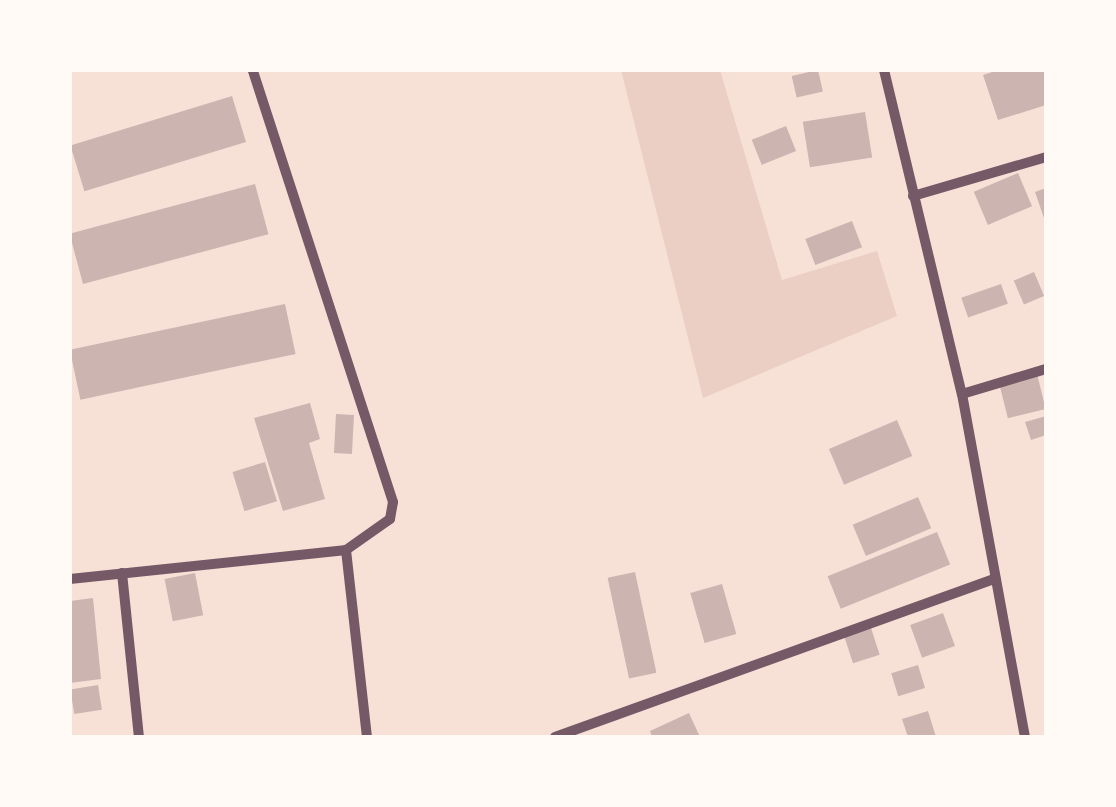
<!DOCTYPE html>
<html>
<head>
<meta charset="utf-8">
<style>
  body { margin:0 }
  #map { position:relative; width:1116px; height:807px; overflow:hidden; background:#f7e1d7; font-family:"PT Sans",sans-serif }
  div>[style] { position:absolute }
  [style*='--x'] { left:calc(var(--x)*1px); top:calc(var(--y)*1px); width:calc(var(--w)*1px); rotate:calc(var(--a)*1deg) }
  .green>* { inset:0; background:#ebcfc5 }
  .building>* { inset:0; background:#ccb4b1; transform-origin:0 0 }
  .minor>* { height:10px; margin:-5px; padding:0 5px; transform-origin:5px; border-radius:5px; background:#755966 }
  span { translate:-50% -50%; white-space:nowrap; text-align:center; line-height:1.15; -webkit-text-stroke:8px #fffaf5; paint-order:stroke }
  .frame { position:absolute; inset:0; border:72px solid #fffaf5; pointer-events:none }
</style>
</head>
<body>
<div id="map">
  <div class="green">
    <i style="clip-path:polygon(621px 70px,720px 70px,782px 280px,877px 251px,897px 316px,703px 398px)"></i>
  </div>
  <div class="building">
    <i style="left:818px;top:70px;width:22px;height:27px;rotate:77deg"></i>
    <i style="clip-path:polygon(998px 70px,1046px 70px,1046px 105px,998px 120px,983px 75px)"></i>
    <i style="left:232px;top:96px;width:48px;height:169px;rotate:73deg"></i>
    <i style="left:865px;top:112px;width:46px;height:63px;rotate:81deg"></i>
    <i style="left:786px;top:126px;width:27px;height:37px;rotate:68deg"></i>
    <i style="left:1018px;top:173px;width:36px;height:48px;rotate:67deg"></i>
    <i style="left:255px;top:184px;width:52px;height:192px;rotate:75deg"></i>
    <i style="clip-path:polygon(1046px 188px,1046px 221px,1045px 221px,1035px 192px)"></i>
    <i style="left:852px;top:221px;width:28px;height:50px;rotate:69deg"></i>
    <i style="left:1034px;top:272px;width:26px;height:22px;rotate:67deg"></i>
    <i style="left:1001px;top:284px;width:21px;height:42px;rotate:71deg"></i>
    <i style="left:285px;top:304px;width:51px;height:220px;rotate:78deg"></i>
    <i style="left:1037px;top:374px;width:36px;height:39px;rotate:76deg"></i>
    <i style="clip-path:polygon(310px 403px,320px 439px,309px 443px,325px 499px,283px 511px,254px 418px)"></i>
    <i style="left:336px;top:414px;width:18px;height:39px;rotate:3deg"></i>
    <i style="clip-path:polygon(1046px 416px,1046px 435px,1031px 440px,1025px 422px)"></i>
    <i style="left:897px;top:420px;width:39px;height:74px;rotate:67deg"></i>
    <i style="left:265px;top:462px;width:41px;height:34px;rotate:73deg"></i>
    <i style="left:918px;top:497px;width:34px;height:71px;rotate:67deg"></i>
    <i style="left:937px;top:532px;width:35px;height:118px;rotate:68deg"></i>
    <i style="left:635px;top:572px;width:103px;height:28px;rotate:78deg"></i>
    <i style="left:195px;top:573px;width:43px;height:31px;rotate:79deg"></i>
    <i style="left:722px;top:584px;width:52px;height:33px;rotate:74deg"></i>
    <i style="clip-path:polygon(93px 598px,101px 679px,70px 683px,70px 601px)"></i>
    <i style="left:943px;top:613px;width:35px;height:35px;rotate:70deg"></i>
    <i style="left:871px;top:628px;width:28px;height:28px;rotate:72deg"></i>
    <i style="left:918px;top:665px;width:24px;height:28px;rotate:73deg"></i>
    <i style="left:98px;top:685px;width:25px;height:28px;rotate:81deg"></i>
    <i style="clip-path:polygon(928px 711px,936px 737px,908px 737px,902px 719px)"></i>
    <i style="clip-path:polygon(689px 713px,700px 737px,652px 737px,650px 731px)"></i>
  </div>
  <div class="minor">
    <i style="--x:884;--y:70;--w:333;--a:76.5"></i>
    <i style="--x:962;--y:394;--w:349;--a:79.6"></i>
    <i style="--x:913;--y:196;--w:139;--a:-16.3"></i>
    <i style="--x:962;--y:394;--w:88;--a:-16.6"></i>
    <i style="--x:346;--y:550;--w:188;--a:83.6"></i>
    <i style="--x:122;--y:573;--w:165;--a:84.1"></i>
    <i style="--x:70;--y:579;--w:278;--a:-6"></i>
    <i style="--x:346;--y:550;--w:54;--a:-35.2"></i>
    <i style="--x:390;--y:519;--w:17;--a:-80"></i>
    <i style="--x:393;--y:502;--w:454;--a:-108"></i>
    <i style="--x:555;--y:737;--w:468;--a:-19.8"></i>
  </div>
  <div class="frame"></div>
</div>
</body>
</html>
